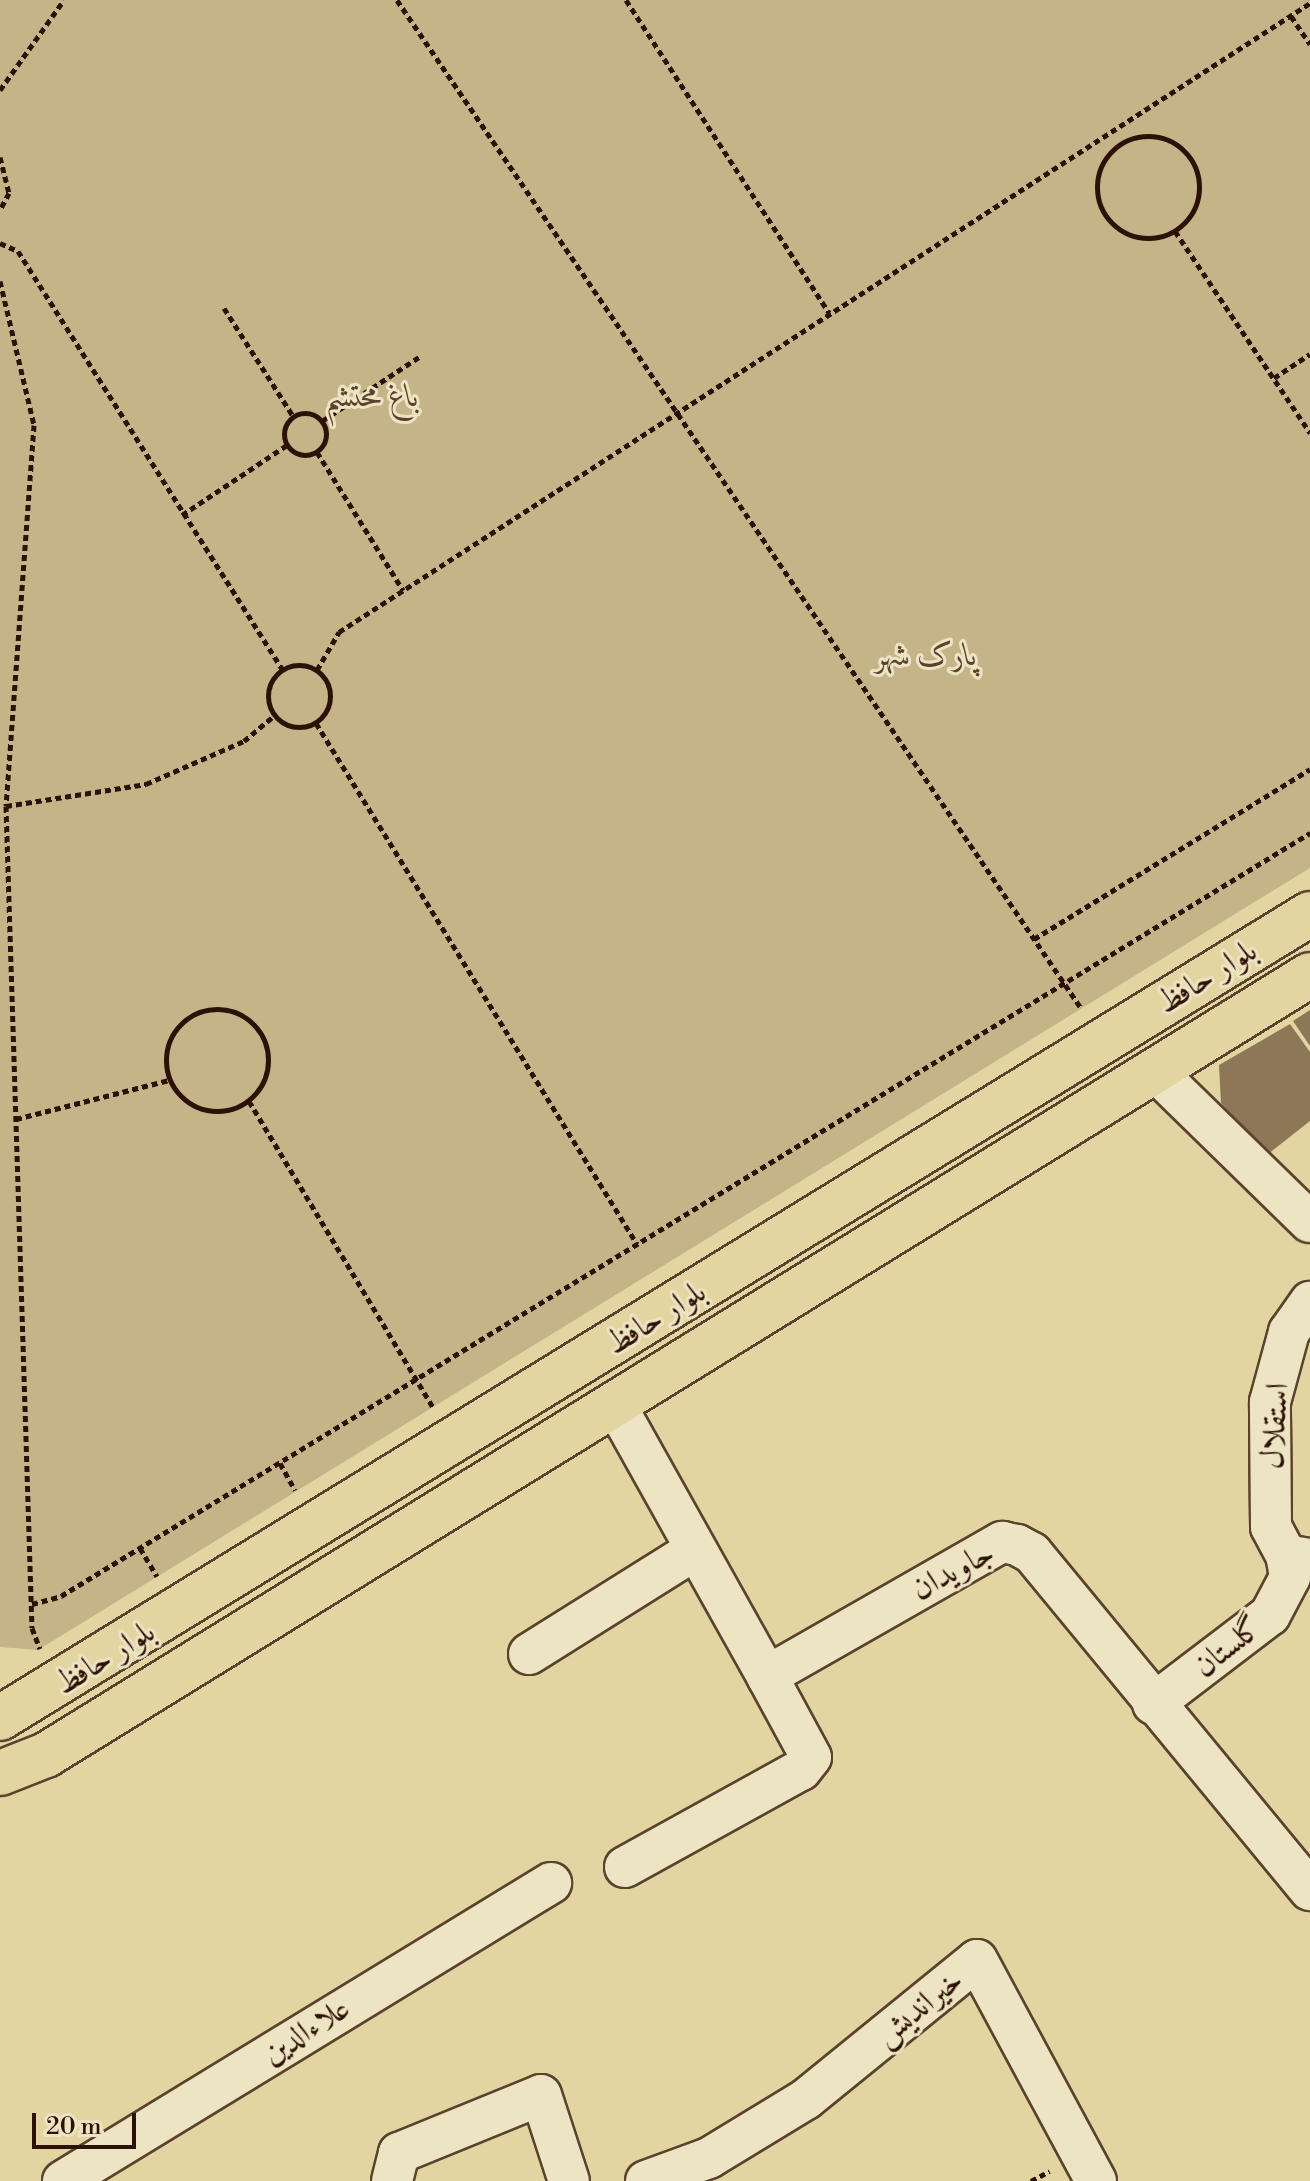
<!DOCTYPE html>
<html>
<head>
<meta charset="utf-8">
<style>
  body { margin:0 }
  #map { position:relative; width:1310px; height:2181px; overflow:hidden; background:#e3d5a2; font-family:"Libre Bodoni",Amiri,serif }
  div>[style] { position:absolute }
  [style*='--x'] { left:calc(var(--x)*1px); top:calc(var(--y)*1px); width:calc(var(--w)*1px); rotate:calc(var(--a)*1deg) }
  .green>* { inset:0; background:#c4b487 }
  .building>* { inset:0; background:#8c7757 }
  .path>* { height:5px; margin-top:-2.5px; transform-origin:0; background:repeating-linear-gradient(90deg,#2e1106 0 6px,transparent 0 10px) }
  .path>.ring { margin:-2.5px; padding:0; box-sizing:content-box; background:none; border:5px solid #2e1106; border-radius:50% }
  .roads { filter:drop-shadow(2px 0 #5b422d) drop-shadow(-2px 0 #5b422d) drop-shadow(0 2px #5b422d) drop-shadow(0 -2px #5b422d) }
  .minor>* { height:40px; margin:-20px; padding:0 20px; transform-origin:20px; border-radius:20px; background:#ede4c3 }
  .major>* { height:44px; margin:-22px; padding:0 22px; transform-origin:22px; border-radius:22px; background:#e3d5a2 }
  span { translate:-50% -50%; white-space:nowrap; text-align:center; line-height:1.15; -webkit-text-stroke:6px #ede4c3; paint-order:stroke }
  .park-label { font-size:32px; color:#5b422d; font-style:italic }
  .street-label { font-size:32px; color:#2e1106 }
  .scale { position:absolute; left:32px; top:2113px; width:104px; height:36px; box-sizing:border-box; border:4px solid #2e1106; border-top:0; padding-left:10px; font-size:24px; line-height:28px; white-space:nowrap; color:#2e1106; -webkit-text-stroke:6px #ede4c3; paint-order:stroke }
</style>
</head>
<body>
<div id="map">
  <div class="green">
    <i style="clip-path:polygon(0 0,1310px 0,1310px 868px,38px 1650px,0 1647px)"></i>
  </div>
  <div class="building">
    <i style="clip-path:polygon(1310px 1010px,1310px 1046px,1293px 1021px)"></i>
    <i style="clip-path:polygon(1290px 1024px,1310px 1052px,1310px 1121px,1268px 1154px,1221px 1103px,1219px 1065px)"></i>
  </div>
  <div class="path">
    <i style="--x:397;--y:0;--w:1218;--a:55.84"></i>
    <i style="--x:626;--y:0;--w:373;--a:57"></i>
    <i style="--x:1291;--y:16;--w:34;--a:56"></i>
    <i style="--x:0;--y:90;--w:110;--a:-54.6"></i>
    <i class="ring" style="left:1097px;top:136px;width:97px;height:97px"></i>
    <i style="--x:0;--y:157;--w:37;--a:76"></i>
    <i style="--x:9;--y:193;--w:19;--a:118"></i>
    <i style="--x:1175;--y:231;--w:243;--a:56.2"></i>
    <i style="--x:0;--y:243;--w:20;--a:24"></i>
    <i style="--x:18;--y:251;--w:494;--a:57.7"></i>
    <i style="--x:0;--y:281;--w:148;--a:76.7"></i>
    <i style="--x:34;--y:425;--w:382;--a:94.2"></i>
    <i style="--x:6;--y:806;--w:822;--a:88.19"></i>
    <i style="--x:32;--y:1628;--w:22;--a:69"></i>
    <i style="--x:224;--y:308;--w:128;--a:57.4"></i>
    <i style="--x:1274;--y:378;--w:43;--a:-33.7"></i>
    <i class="ring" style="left:284px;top:413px;width:37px;height:37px"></i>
    <i style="--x:322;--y:421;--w:116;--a:-33.4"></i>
    <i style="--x:317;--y:452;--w:163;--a:58.1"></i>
    <i style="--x:182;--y:515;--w:126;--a:-33.7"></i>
    <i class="ring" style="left:268px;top:665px;width:57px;height:57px"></i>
    <i style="--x:317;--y:670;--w:44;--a:-59.9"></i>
    <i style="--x:339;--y:632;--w:1157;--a:-32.93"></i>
    <i style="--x:316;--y:723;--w:612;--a:58.36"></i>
    <i style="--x:6;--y:806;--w:142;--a:-8.9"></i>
    <i style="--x:146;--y:784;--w:107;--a:-23.7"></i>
    <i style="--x:244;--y:741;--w:40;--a:-40"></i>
    <i style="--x:1034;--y:939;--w:324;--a:-31.6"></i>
    <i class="ring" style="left:166px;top:1009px;width:97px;height:97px"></i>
    <i style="--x:249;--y:1101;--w:359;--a:59"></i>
    <i style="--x:16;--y:1119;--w:158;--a:-14.3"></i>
    <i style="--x:280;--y:1463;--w:31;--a:61"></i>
    <i style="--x:140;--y:1548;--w:33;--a:59"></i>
    <i style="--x:32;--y:1604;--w:30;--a:-15"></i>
    <i style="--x:61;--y:1596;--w:1464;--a:-31.42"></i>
    <i style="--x:1031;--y:2181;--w:21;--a:-28"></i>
  </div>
  <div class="roads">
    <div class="minor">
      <i style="--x:1155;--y:1071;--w:216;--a:44.3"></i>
      <i style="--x:615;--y:1404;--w:312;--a:60.8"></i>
      <i style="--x:767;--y:1676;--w:271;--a:-29.7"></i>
      <i style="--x:1002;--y:1542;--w:15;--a:11"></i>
      <i style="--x:1017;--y:1545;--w:17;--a:28"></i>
      <i style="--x:1032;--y:1553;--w:437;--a:50.5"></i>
      <i style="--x:1286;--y:1555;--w:32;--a:-118"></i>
      <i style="--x:1271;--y:1527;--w:125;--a:-90.5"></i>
      <i style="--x:1270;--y:1402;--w:73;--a:-74.8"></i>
      <i style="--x:1289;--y:1332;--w:37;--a:-55"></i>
      <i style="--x:529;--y:1654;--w:196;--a:-32.1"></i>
      <i style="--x:1153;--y:1704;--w:147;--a:-37.3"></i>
      <i style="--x:1270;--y:1615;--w:43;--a:-62.2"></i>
      <i style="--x:1290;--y:1577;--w:22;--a:-100"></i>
      <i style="--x:1286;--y:1555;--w:23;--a:10"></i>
      <i style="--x:625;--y:1867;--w:201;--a:-28.9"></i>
      <i style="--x:801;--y:1770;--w:16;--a:-52"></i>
      <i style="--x:811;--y:1757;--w:92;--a:-118.5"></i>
      <i style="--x:63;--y:2181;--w:572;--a:-31.41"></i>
      <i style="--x:392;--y:2181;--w:29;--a:-76"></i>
      <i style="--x:399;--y:2153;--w:153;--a:-22.2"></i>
      <i style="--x:541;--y:2095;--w:90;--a:72"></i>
      <i style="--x:646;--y:2181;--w:67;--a:-20.1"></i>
      <i style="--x:709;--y:2158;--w:114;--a:-31.3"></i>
      <i style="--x:806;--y:2099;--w:220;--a:-39.1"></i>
      <i style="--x:977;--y:1960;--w:251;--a:61.7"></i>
    </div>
    <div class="major">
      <i style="--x:0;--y:1718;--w:1537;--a:-31.54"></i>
      <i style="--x:0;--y:1773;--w:49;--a:-21.4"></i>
      <i style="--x:46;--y:1755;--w:1485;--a:-31.68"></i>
    </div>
  </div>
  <div class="park-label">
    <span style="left:372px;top:396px">باغ محتشم</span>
    <span style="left:926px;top:655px">پارک شهر</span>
  </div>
  <div class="street-label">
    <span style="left:1207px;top:977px;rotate:-32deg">بلوار حافظ</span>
    <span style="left:656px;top:1318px;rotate:-32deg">بلوار حافظ</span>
    <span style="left:1275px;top:1426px;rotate:-86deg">استقلال</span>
    <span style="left:953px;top:1571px;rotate:-28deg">جاویدان</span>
    <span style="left:1228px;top:1647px;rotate:-38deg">گلستان</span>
    <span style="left:105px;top:1658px;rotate:-32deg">بلوار حافظ</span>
    <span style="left:919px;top:2008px;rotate:-39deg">خیراندیش</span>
    <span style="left:306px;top:2031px;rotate:-32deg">علاءالدین</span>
  </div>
  <div class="scale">20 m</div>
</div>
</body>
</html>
